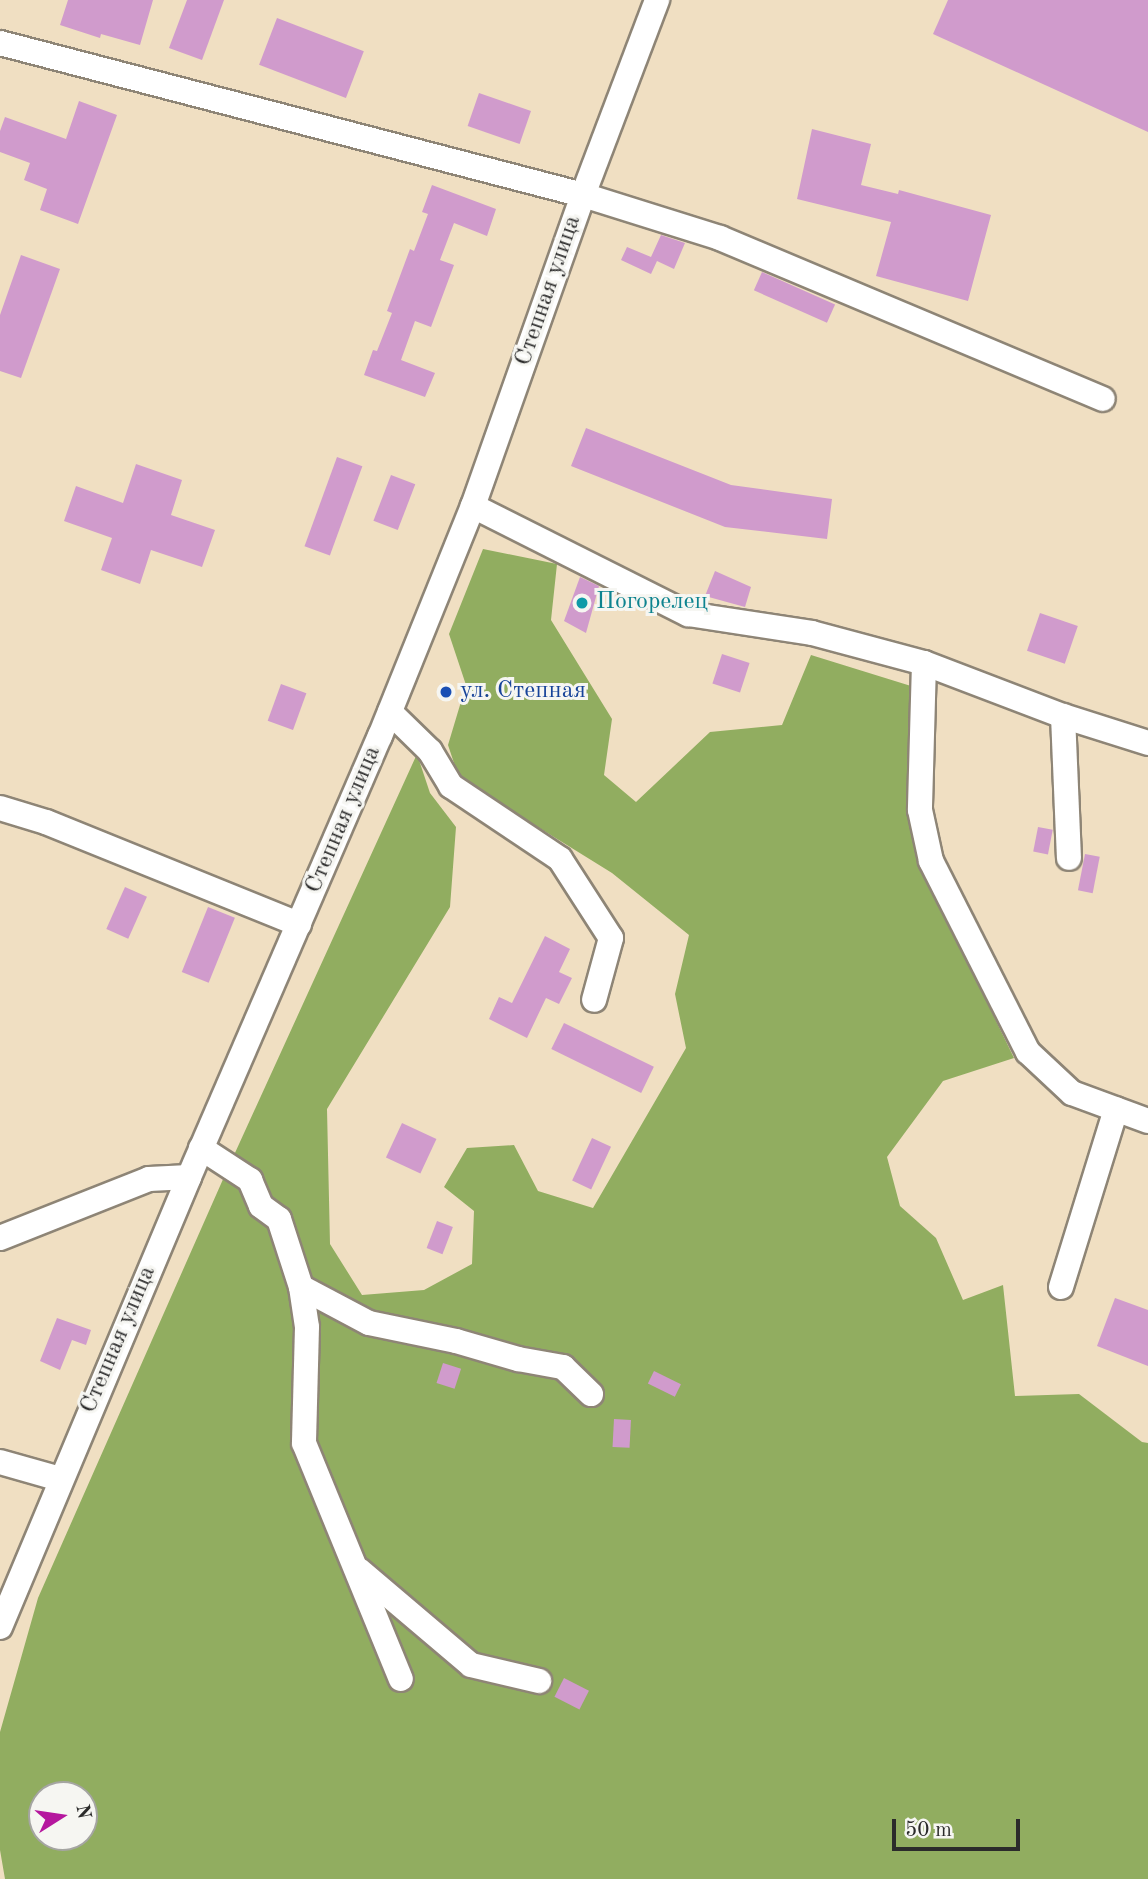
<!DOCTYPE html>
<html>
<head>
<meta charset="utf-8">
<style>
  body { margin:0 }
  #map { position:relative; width:1148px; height:1879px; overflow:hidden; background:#f0dfc2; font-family:"Old Standard TT",serif }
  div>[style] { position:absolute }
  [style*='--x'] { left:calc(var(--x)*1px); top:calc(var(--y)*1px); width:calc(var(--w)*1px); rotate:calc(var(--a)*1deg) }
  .forest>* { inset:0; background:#91ad60 }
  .building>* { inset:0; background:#d09bcc; transform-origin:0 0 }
  .roads { filter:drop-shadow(2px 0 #8e8576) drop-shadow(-2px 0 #8e8576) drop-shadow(0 2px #8e8576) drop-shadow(0 -2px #8e8576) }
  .minor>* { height:24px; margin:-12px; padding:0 12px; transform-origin:12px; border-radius:12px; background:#fff }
  .dots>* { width:19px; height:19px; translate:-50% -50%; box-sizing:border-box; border:4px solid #f6f6f2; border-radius:50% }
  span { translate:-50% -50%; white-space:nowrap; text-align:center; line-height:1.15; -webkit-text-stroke:6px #f6f6f2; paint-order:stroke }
  .street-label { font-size:24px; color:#2b2b2b }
  .culture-label { font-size:24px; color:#0d838f }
  .left { translate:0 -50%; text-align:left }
  .transit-label { font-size:24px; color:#164399 }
  .north { position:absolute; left:28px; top:1781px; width:70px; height:70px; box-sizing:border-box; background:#f6f6f2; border:2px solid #a5a5a2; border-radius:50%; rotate:78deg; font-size:19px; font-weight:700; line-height:28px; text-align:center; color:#2b2b2b }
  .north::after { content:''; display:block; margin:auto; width:24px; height:32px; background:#b5179e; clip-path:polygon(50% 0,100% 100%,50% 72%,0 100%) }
  .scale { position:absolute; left:892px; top:1819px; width:128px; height:32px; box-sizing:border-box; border:4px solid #2b2b2b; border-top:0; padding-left:9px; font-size:21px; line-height:24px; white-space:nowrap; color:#2b2b2b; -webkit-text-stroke:5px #f6f6f2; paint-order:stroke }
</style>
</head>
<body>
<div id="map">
  <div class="forest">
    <i style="clip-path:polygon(evenodd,483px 549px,557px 564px,551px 620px,612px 719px,604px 775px,636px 802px,710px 732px,782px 725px,811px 655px,911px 686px,913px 822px,924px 872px,1014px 1058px,943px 1081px,887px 1157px,900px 1206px,936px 1238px,963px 1300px,1003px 1285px,1015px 1396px,1079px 1394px,1142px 1442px,1148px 1443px,1148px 1879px,5px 1879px,0 1850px,0 1732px,38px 1598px,224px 1177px,417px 754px,430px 793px,456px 827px,450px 907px,327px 1109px,330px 1244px,362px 1295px,424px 1290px,472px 1264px,474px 1211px,444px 1187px,467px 1148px,514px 1145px,538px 1191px,593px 1208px,686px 1048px,675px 994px,689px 935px,612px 873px,459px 778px,448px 745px,466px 685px,449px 634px,483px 549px,42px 1795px,84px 1795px,84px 1837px,42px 1837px,42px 1795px)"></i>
  </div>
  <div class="building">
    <i style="clip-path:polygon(68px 0,153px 0,140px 45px,101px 34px,100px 38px,60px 25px)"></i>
    <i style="clip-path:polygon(187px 0,224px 0,202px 60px,169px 48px)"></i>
    <i style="clip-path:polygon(948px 0,1148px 0,1148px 132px,933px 34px)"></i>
    <i style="left:277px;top:18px;width:93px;height:50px;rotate:21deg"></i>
    <i style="left:479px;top:93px;width:55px;height:35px;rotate:19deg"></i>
    <i style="clip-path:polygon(79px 101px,117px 115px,78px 224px,40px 210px,47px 189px,24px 180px,30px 163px,0 152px,0 131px,5px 117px,66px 139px)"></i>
    <i style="clip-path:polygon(812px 129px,871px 144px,861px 185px,898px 194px,899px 190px,991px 215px,968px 301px,876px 276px,891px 222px,797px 199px)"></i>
    <i style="clip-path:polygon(432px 185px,496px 209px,487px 236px,454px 223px,440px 260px,454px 265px,431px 327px,415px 321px,401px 360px,435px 373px,425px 397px,364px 375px,373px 350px,377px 351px,392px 313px,387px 311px,410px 249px,414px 251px,428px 214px,422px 212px)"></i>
    <i style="clip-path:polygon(661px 235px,685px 243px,674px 269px,657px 261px,651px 274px,621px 260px,627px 247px,651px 257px)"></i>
    <i style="clip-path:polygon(21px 255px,60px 269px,21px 378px,0 371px,0 315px)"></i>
    <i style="left:762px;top:272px;width:80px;height:20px;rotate:24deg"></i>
    <i style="clip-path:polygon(586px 428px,731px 485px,832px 499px,827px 539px,725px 527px,571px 466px)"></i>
    <i style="left:337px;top:457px;width:27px;height:95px;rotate:20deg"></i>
    <i style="clip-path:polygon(136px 464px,182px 480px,171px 515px,215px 530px,202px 567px,151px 550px,140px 584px,101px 570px,112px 538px,64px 521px,76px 486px,123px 503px)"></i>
    <i style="left:391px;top:475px;width:26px;height:49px;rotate:21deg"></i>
    <i style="clip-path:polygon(715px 571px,751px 587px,745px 607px,705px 596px)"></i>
    <i style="clip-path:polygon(580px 577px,599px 586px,586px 633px,564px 621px)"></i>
    <i style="left:1040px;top:613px;width:40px;height:40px;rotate:19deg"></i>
    <i style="left:722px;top:654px;width:29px;height:31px;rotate:18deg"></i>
    <i style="left:281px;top:684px;width:27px;height:39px;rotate:20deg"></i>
    <i style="left:1038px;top:827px;width:15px;height:25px;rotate:11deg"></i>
    <i style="left:1085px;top:854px;width:15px;height:37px;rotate:11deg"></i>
    <i style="left:125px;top:887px;width:24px;height:46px;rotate:24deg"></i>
    <i style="left:208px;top:907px;width:29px;height:70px;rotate:22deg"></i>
    <i style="clip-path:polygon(545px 936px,570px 949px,559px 972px,572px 978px,559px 1004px,546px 998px,527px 1038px,489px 1019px,499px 997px,512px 1003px)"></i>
    <i style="left:564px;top:1023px;width:100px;height:29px;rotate:26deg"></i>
    <i style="left:402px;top:1123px;width:38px;height:38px;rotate:25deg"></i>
    <i style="left:592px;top:1138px;width:21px;height:47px;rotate:25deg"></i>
    <i style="left:437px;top:1221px;width:17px;height:29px;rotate:21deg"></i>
    <i style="clip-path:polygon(1115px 1298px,1148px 1310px,1148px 1366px,1097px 1346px)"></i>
    <i style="clip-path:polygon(57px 1318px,91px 1330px,86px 1345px,72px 1340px,60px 1370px,40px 1361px)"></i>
    <i style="left:443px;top:1363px;width:19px;height:21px;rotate:18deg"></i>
    <i style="left:654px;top:1371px;width:30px;height:14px;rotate:26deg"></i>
    <i style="left:614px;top:1419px;width:17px;height:28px;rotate:3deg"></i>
    <i style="left:564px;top:1678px;width:28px;height:21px;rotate:27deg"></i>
  </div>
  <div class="roads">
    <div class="minor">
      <i style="--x:0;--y:43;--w:602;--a:14.61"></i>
      <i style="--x:583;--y:195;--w:144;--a:17.4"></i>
      <i style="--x:720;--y:238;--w:415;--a:22.8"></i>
      <i style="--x:473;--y:506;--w:241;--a:26.7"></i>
      <i style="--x:688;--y:614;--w:125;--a:8.7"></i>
      <i style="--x:812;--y:633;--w:116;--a:15"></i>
      <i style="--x:924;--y:663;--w:149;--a:20.9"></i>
      <i style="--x:1063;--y:716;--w:89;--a:17.6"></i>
      <i style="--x:924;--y:663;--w:147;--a:91.6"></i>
      <i style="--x:920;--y:810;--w:52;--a:77.8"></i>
      <i style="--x:931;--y:861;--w:214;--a:63.1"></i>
      <i style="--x:1028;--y:1052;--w:60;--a:43"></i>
      <i style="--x:1072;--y:1093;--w:81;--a:20.2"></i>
      <i style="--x:390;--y:712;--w:56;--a:44.3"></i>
      <i style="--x:430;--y:751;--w:41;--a:59"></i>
      <i style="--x:451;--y:786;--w:131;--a:33.8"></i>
      <i style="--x:560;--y:859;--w:94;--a:57.2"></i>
      <i style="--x:611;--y:938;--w:64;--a:105.3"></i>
      <i style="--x:1063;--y:716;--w:142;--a:87.6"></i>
      <i style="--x:0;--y:808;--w:48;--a:16.9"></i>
      <i style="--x:46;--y:822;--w:273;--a:22"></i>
      <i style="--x:201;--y:1148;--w:59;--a:33.1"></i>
      <i style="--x:250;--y:1180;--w:28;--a:67"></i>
      <i style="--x:261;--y:1206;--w:22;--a:36"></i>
      <i style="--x:279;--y:1219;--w:71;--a:72.1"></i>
      <i style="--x:301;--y:1287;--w:77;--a:27.9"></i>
      <i style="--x:369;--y:1323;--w:89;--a:11.7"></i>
      <i style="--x:456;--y:1341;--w:65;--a:16.2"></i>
      <i style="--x:518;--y:1359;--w:46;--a:10.1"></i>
      <i style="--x:563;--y:1367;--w:39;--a:44"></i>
      <i style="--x:0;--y:1238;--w:160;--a:-21.6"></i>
      <i style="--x:149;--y:1179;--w:40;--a:-2.9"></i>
      <i style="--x:301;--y:1287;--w:40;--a:81.5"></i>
      <i style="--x:307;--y:1327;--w:116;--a:91.5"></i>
      <i style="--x:304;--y:1443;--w:255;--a:67.7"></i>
      <i style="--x:1061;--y:1287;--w:186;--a:-72.8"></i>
      <i style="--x:0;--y:1462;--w:62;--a:15.8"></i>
      <i style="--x:359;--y:1570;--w:147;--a:40.3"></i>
      <i style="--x:471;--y:1665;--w:70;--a:13.2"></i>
      <i style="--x:0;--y:1627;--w:488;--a:-67.2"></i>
      <i style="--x:189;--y:1177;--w:481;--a:-66.6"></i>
      <i style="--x:380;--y:736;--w:248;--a:-68"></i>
      <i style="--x:473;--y:506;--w:330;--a:-70.5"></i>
      <i style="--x:583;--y:195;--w:209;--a:-69.2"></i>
    </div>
  </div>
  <div class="dots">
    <i style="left:582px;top:603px;background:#0f9aa8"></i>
    <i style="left:446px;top:692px;background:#1a4fb4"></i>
  </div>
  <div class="street-label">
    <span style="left:549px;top:291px;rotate:-71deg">Степная улица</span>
    <span style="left:344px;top:820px;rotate:-67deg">Степная улица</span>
    <span style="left:119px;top:1340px;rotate:-67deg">Степная улица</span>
  </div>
  <div class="culture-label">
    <span class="left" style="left:596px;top:603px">Погорелец</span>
  </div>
  <div class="transit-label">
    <span class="left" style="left:460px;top:692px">ул. Степная</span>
  </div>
  <div class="north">N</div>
  <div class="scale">50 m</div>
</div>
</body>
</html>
